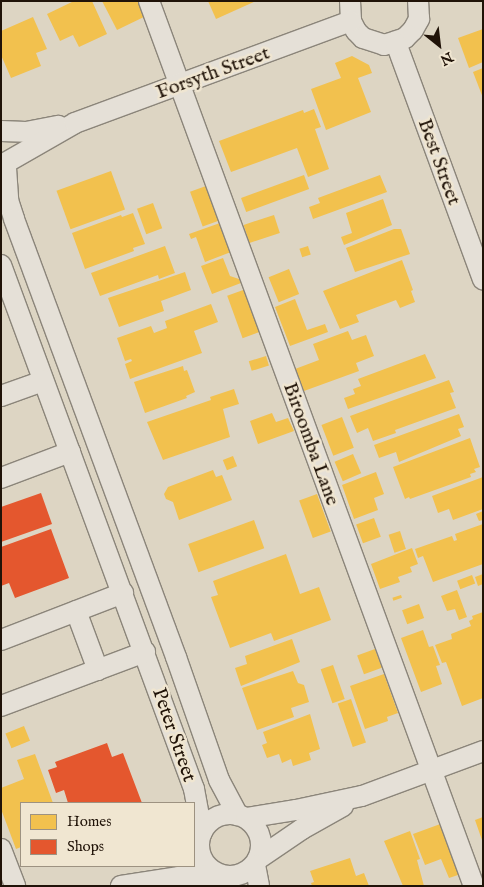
<!DOCTYPE html>
<html>
<head>
<meta charset="utf-8">
<style>
  body { margin:0 }
  #map { position:relative; width:484px; height:887px; overflow:hidden; background:#ddd5c3; font-family:"IM FELL English",serif }
  div>[style] { position:absolute }
  [style*='--x'] { left:calc(var(--x)*1px); top:calc(var(--y)*1px); width:calc(var(--w)*1px); rotate:calc(var(--a)*1deg) }
  .homes>* { inset:0; background:#f2c14e; transform-origin:0 0 }
  .shops>* { inset:0; background:#e4572e }
  .roads { filter:drop-shadow(1px 0 #8b857a) drop-shadow(-1px 0 #8b857a) drop-shadow(0 1px #8b857a) drop-shadow(0 -1px #8b857a) }
  .minor>* { height:20px; margin:-10px; padding:0 10px; transform-origin:10px; border-radius:10px; background:#e5e0d7 }
  .minor>.ring { margin:-10px; padding:0; box-sizing:content-box; background:none; border:20px solid #e5e0d7; border-radius:50% }
  span { translate:-50% -50%; white-space:nowrap; text-align:center; line-height:1.15; -webkit-text-stroke:5px #f0e6d1; paint-order:stroke }
  .street-label { font-size:20px; color:#201308 }
  .frame { position:absolute; inset:0; border:2px solid #201308; pointer-events:none }
  .legend { position:absolute; left:20px; top:802px; width:175px; height:65px; box-sizing:border-box; background:#f0e6d1; border:1px solid #9d9281; margin:0; padding:6px 9px; list-style:none; font-size:15px; color:#201308 }
  .legend li { display:flex; align-items:center; gap:10px; height:25px }
  .legend b { width:25px; border:1px solid #9d9281 }
  .north { position:absolute; left:414px; top:20px; width:50px; height:50px; -webkit-text-stroke:4px #f0e6d1; paint-order:stroke; rotate:151deg; font-size:14px; font-weight:700; line-height:20px; text-align:center; color:#201308 }
  .north::after { content:''; display:block; margin:auto; width:18px; height:22px; background:#201308; clip-path:polygon(50% 0,100% 100%,50% 72%,0 100%) }
</style>
</head>
<body>
<div id="map">
  <div class="homes">
    <i style="clip-path:polygon(74px 1px,92px 1px,107px 34px,79px 47px,73px 35px,60px 41px,47px 14px)"></i>
    <i style="clip-path:polygon(102px 1px,141px 1px,148px 15px,117px 30px)"></i>
    <i style="clip-path:polygon(208px 1px,256px 1px,216px 19px)"></i>
    <i style="clip-path:polygon(33px 17px,47px 49px,36px 53px,41px 66px,11px 78px,1px 55px,1px 31px)"></i>
    <i style="clip-path:polygon(483px 29px,483px 62px,469px 68px,458px 38px)"></i>
    <i style="clip-path:polygon(352px 56px,369px 65px,372px 73px,358px 78px,371px 112px,326px 130px,311px 89px,341px 78px,335px 63px)"></i>
    <i style="clip-path:polygon(483px 68px,483px 98px,473px 72px)"></i>
    <i style="clip-path:polygon(314px 109px,321px 127px,315px 129px,329px 169px,308px 177px,297px 148px,231px 172px,219px 141px,303px 110px,304px 113px)"></i>
    <i style="left:111px;top:171px;width:41px;height:58px;rotate:70deg"></i>
    <i style="left:304px;top:175px;width:15px;height:67px;rotate:70deg"></i>
    <i style="clip-path:polygon(380px 175px,387px 192px,313px 219px,309px 207px,320px 203px,318px 198px)"></i>
    <i style="left:206px;top:186px;width:37px;height:17px;rotate:70deg"></i>
    <i style="clip-path:polygon(383px 199px,392px 225px,344px 245px,341px 237px,352px 233px,346px 213px)"></i>
    <i style="left:153px;top:203px;width:27px;height:17px;rotate:70deg"></i>
    <i style="clip-path:polygon(133px 213px,145px 244px,133px 248px,134px 251px,85px 269px,72px 233px,121px 215px,122px 217px)"></i>
    <i style="left:274px;top:215px;width:19px;height:32px;rotate:72deg"></i>
    <i style="clip-path:polygon(220px 223px,231px 252px,205px 262px,196px 237px,191px 239px,189px 234px)"></i>
    <i style="clip-path:polygon(394px 229px,401px 229px,410px 254px,355px 272px,346px 248px)"></i>
    <i style="clip-path:polygon(165px 246px,175px 273px,159px 279px,158px 275px,100px 296px,91px 273px)"></i>
    <i style="left:308px;top:246px;width:9px;height:9px;rotate:72deg"></i>
    <i style="clip-path:polygon(223px 258px,230px 276px,239px 279px,241px 283px,212px 294px,201px 266px)"></i>
    <i style="clip-path:polygon(402px 260px,413px 290px,411px 291px,415px 302px,400px 308px,396px 300px,356px 315px,359px 322px,340px 329px,323px 291px)"></i>
    <i style="left:289px;top:269px;width:27px;height:22px;rotate:68deg"></i>
    <i style="clip-path:polygon(185px 272px,191px 290px,161px 301px,164px 311px,119px 327px,108px 298px)"></i>
    <i style="left:246px;top:289px;width:45px;height:20px;rotate:70deg"></i>
    <i style="clip-path:polygon(295px 299px,307px 330px,325px 324px,328px 332px,290px 346px,275px 307px)"></i>
    <i style="clip-path:polygon(211px 304px,218px 322px,194px 331px,202px 353px,130px 379px,125px 364px,132px 361px,131px 359px,125px 361px,117px 338px,151px 326px,154px 333px,167px 328px,165px 321px)"></i>
    <i style="clip-path:polygon(348px 331px,352px 340px,366px 335px,374px 356px,356px 363px,359px 371px,304px 391px,295px 369px,319px 360px,313px 344px)"></i>
    <i style="clip-path:polygon(425px 354px,436px 378px,348px 409px,344px 398px,355px 394px,353px 389px,361px 386px,358px 379px)"></i>
    <i style="left:266px;top:356px;width:10px;height:18px;rotate:73deg"></i>
    <i style="clip-path:polygon(183px 366px,184px 371px,187px 370px,195px 392px,186px 396px,187px 398px,145px 413px,134px 382px)"></i>
    <i style="clip-path:polygon(449px 380px,454px 392px,450px 393px,456px 408px,395px 430px,396px 433px,373px 441px,368px 428px,357px 433px,350px 416px)"></i>
    <i style="clip-path:polygon(234px 389px,239px 404px,223px 409px,230px 437px,163px 460px,147px 422px,211px 400px,210px 397px)"></i>
    <i style="clip-path:polygon(272px 413px,276px 422px,288px 418px,294px 431px,258px 444px,250px 421px)"></i>
    <i style="clip-path:polygon(459px 414px,464px 427px,458px 429px,461px 436px,399px 462px,396px 452px,379px 458px,374px 445px)"></i>
    <i style="left:342px;top:417px;width:33px;height:22px;rotate:69deg"></i>
    <i style="clip-path:polygon(470px 438px,480px 467px,474px 469px,476px 472px,470px 474px,471px 477px,410px 499px,409px 497px,405px 499px,393px 467px)"></i>
    <i style="left:353px;top:454px;width:21px;height:20px;rotate:67deg"></i>
    <i style="left:233px;top:456px;width:11px;height:11px;rotate:68deg"></i>
    <i style="clip-path:polygon(213px 470px,216px 477px,222px 475px,232px 500px,179px 520px,173px 502px,166px 499px,164px 494px,168px 487px)"></i>
    <i style="clip-path:polygon(376px 472px,384px 494px,374px 498px,378px 510px,354px 519px,342px 485px)"></i>
    <i style="clip-path:polygon(483px 477px,483px 509px,453px 520px,449px 509px,438px 513px,432px 496px)"></i>
    <i style="left:317px;top:494px;width:40px;height:19px;rotate:70deg"></i>
    <i style="clip-path:polygon(483px 511px,483px 520px,479px 521px,476px 514px)"></i>
    <i style="left:374px;top:518px;width:20px;height:19px;rotate:70deg"></i>
    <i style="left:254px;top:520px;width:30px;height:70px;rotate:70deg"></i>
    <i style="clip-path:polygon(483px 524px,483px 564px,433px 582px,423px 556px,418px 558px,415px 549px,452px 536px,454px 541px,457px 540px,455px 534px)"></i>
    <i style="left:400px;top:531px;width:19px;height:12px;rotate:72deg"></i>
    <i style="clip-path:polygon(412px 548px,418px 564px,410px 567px,412px 572px,398px 577px,400px 582px,380px 589px,371px 564px)"></i>
    <i style="clip-path:polygon(286px 554px,300px 594px,319px 587px,331px 620px,274px 641px,271px 633px,230px 648px,211px 597px,218px 595px,213px 581px)"></i>
    <i style="clip-path:polygon(483px 574px,483px 584px,478px 586px,475px 577px)"></i>
    <i style="left:472px;top:575px;width:9px;height:16px;rotate:69deg"></i>
    <i style="clip-path:polygon(457px 590px,467px 617px,459px 620px,455px 609px,447px 611px,441px 596px)"></i>
    <i style="left:401px;top:595px;width:3px;height:9px;rotate:72deg"></i>
    <i style="left:419px;top:604px;width:15px;height:18px;rotate:70deg"></i>
    <i style="clip-path:polygon(483px 612px,483px 698px,462px 706px,446px 662px,442px 663px,435px 645px,452px 639px,451px 634px,471px 626px,469px 621px,473px 619px,472px 616px)"></i>
    <i style="clip-path:polygon(423px 630px,429px 647px,433px 646px,440px 665px,436px 666px,442px 684px,421px 692px,401px 638px)"></i>
    <i style="clip-path:polygon(292px 639px,300px 662px,241px 686px,235px 668px,247px 664px,245px 656px)"></i>
    <i style="left:375px;top:649px;width:20px;height:19px;rotate:70deg"></i>
    <i style="left:333px;top:665px;width:36px;height:13px;rotate:71deg"></i>
    <i style="clip-path:polygon(293px 671px,298px 683px,304px 685px,309px 702px,291px 708px,294px 717px,257px 730px,242px 688px)"></i>
    <i style="clip-path:polygon(384px 674px,398px 713px,387px 717px,388px 721px,365px 729px,350px 686px)"></i>
    <i style="left:351px;top:699px;width:46px;height:14px;rotate:71deg"></i>
    <i style="clip-path:polygon(310px 714px,320px 749px,309px 753px,311px 760px,293px 766px,291px 759px,282px 763px,279px 754px,267px 758px,262px 745px,267px 743px,263px 732px)"></i>
    <i style="left:24px;top:726px;width:16px;height:20px;rotate:68deg"></i>
    <i style="clip-path:polygon(35px 754px,53px 803px,21px 803px,21px 847px,16px 849px,1px 809px,1px 788px,24px 779px,17px 760px)"></i>
    <i style="clip-path:polygon(483px 817px,483px 843px,475px 820px)"></i>
    <i style="clip-path:polygon(443px 823px,461px 874px,449px 878px,441px 859px,425px 865px,413px 834px)"></i>
    <i style="clip-path:polygon(410px 831px,420px 859px,417px 860px,424px 886px,403px 886px,384px 841px)"></i>
    <i style="clip-path:polygon(350px 858px,356px 876px,364px 873px,369px 886px,312px 886px,311px 883px,314px 882px,310px 871px)"></i>
  </div>
  <div class="shops">
    <i style="clip-path:polygon(41px 493px,52px 524px,1px 542px,1px 507px)"></i>
    <i style="clip-path:polygon(51px 529px,69px 578px,15px 598px,9px 583px,1px 586px,1px 547px)"></i>
    <i style="clip-path:polygon(107px 743px,112px 757px,123px 753px,142px 803px,68px 803px,64px 790px,56px 793px,48px 770px,57px 767px,55px 762px)"></i>
  </div>
  <div class="roads">
    <div class="minor">
      <i style="--x:149;--y:1;--w:943;--a:69.84"></i>
      <i style="--x:350;--y:1;--w:20;--a:87"></i>
      <i style="--x:351;--y:21;--w:11;--a:63"></i>
      <i style="--x:356;--y:31;--w:10;--a:45"></i>
      <i style="--x:363;--y:38;--w:22;--a:18"></i>
      <i style="--x:384;--y:45;--w:22;--a:-18"></i>
      <i style="--x:405;--y:38;--w:11;--a:-45"></i>
      <i style="--x:413;--y:30;--w:13;--a:-61"></i>
      <i style="--x:419;--y:19;--w:18;--a:-93"></i>
      <i style="--x:396;--y:43;--w:252;--a:69.8"></i>
      <i style="--x:1;--y:131;--w:25;--a:2"></i>
      <i style="--x:26;--y:132;--w:33;--a:-11"></i>
      <i style="--x:7;--y:162;--w:78;--a:-29.8"></i>
      <i style="--x:75;--y:123;--w:294;--a:-20.3"></i>
      <i style="--x:6;--y:168;--w:32;--a:86"></i>
      <i style="--x:8;--y:200;--w:20;--a:72"></i>
      <i style="--x:14;--y:219;--w:467;--a:69.7"></i>
      <i style="--x:176;--y:657;--w:130;--a:70.7"></i>
      <i style="--x:219;--y:780;--w:40;--a:62"></i>
      <i style="--x:1;--y:265;--w:558;--a:69.78"></i>
      <i style="--x:194;--y:789;--w:44;--a:79.5"></i>
      <i style="--x:1;--y:396;--w:45;--a:-19.7"></i>
      <i style="--x:1;--y:478;--w:74;--a:-20.6"></i>
      <i style="--x:76;--y:611;--w:63;--a:69.6"></i>
      <i style="--x:1;--y:640;--w:131;--a:-21.1"></i>
      <i style="--x:1;--y:706;--w:154;--a:-20.6"></i>
      <i class="ring" style="left:199px;top:814px;width:42px;height:42px"></i>
      <i style="--x:246;--y:818;--w:51;--a:-9.1"></i>
      <i style="--x:296;--y:810;--w:67;--a:-12"></i>
      <i style="--x:362;--y:796;--w:129;--a:-20.4"></i>
      <i style="--x:1;--y:849;--w:40;--a:69"></i>
      <i style="--x:258;--y:859;--w:53;--a:-34.3"></i>
      <i style="--x:302;--y:829;--w:47;--a:-29.3"></i>
      <i style="--x:255;--y:865;--w:21;--a:79"></i>
      <i style="--x:121;--y:886;--w:59;--a:-8.8"></i>
      <i style="--x:179;--y:877;--w:42;--a:-2.7"></i>
    </div>
  </div>
  <div class="street-label">
    <span style="left:213px;top:73px;rotate:-20deg">Forsyth Street</span>
    <span style="left:439px;top:162px;rotate:70deg">Best Street</span>
    <span style="left:311px;top:444px;rotate:70deg">Biroomba Lane</span>
    <span style="left:174px;top:735px;rotate:71deg">Peter Street</span>
  </div>
  <div class="frame"></div>
  <ul class="legend">
  <li><b style="height:14px;background:#f2c14e"></b>Homes</li>
  <li><b style="height:14px;background:#e4572e"></b>Shops</li>
  </ul>
  <div class="north">N</div>
</div>
</body>
</html>
